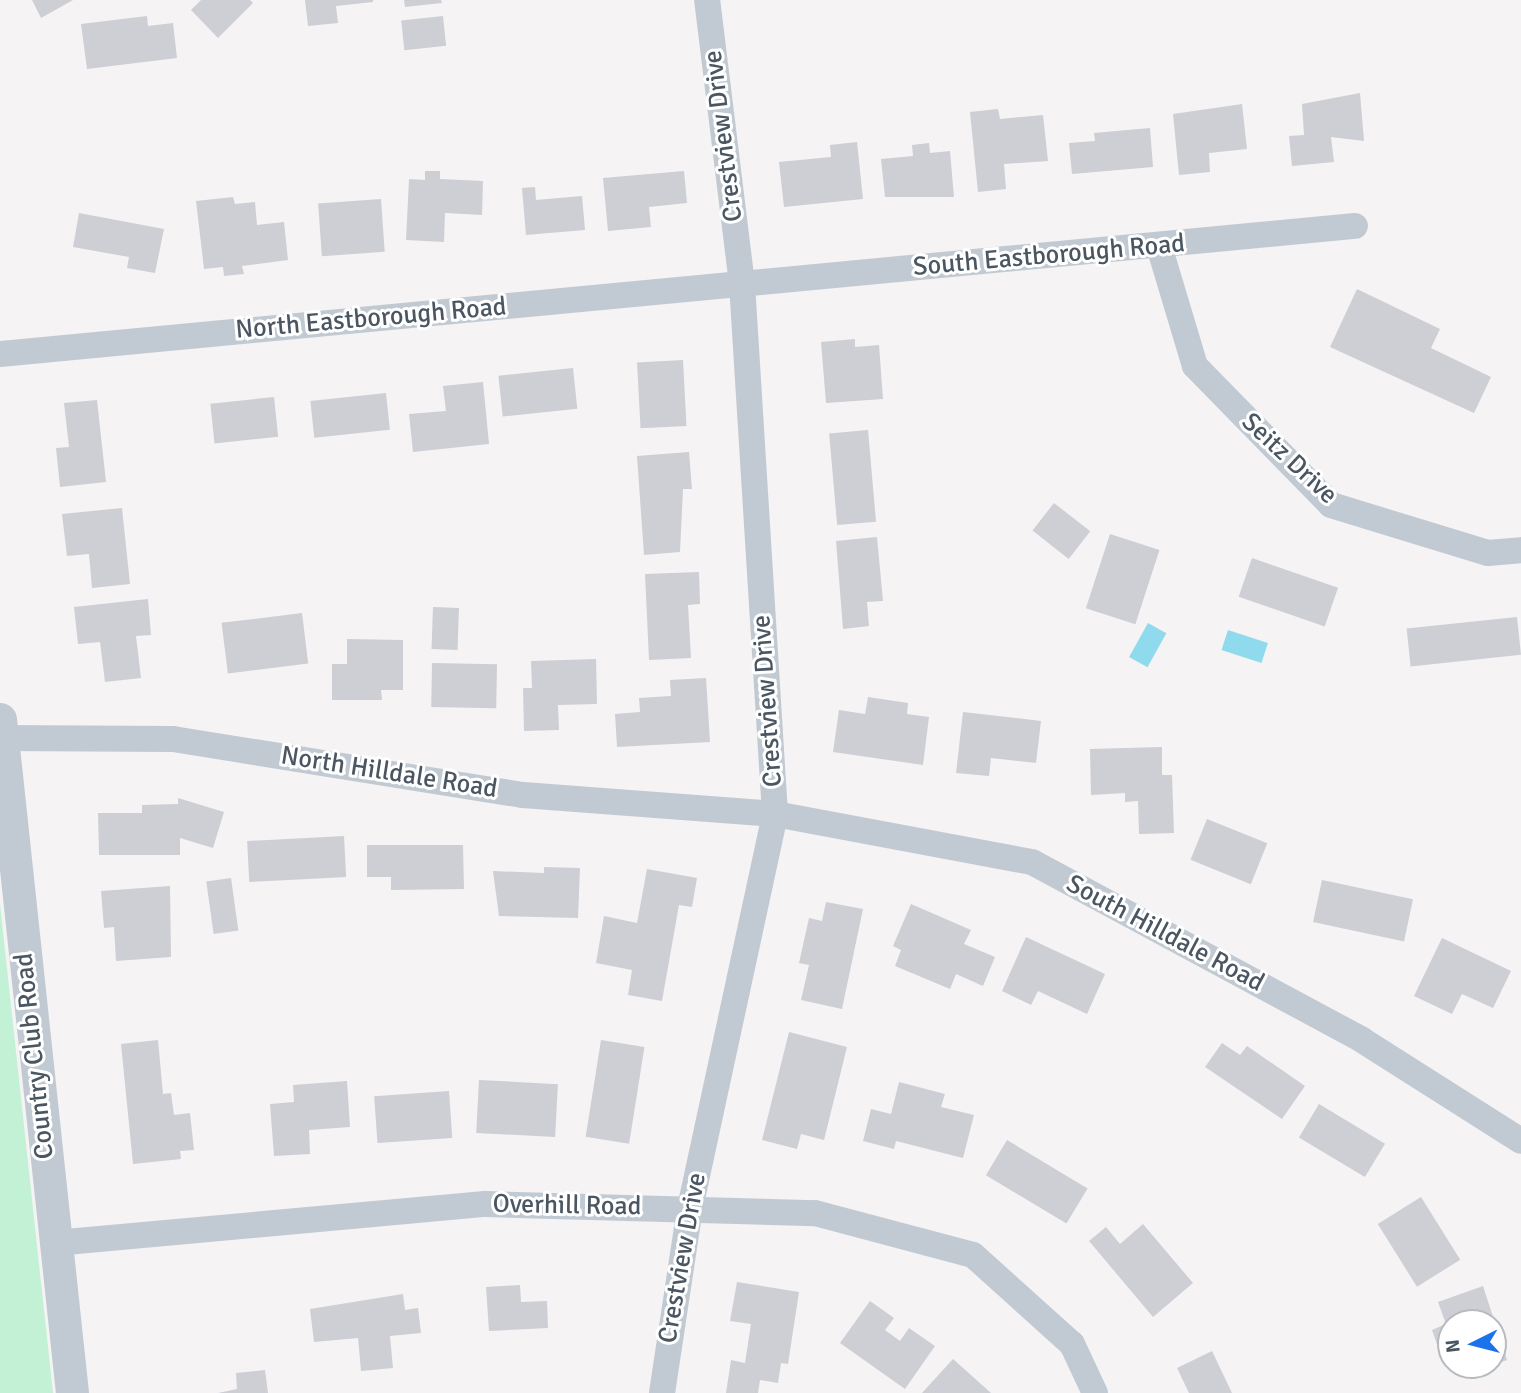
<!DOCTYPE html>
<html>
<head>
<meta charset="utf-8">
<style>
  body { margin:0 }
  #map { position:relative; width:1521px; height:1393px; overflow:hidden; background:#f5f3f3; font-family:Signika,sans-serif }
  div>[style] { position:absolute }
  [style*='--x'] { left:calc(var(--x)*1px); top:calc(var(--y)*1px); width:calc(var(--w)*1px); rotate:calc(var(--a)*1deg) }
  .green>* { inset:0; background:#c3f1d5 }
  .water>* { inset:0; background:#90daee; transform-origin:0 0 }
  .building>* { inset:0; background:#cdcfd5; transform-origin:0 0 }
  .minor>* { height:26px; margin:-13px; padding:0 13px; transform-origin:13px; border-radius:13px; background:#c1cad2 }
  .tertiary>* { height:33px; margin:-16.5px; padding:0 16.5px; transform-origin:16.5px; border-radius:16.5px; background:#c1cad2 }
  span { translate:-50% -50%; white-space:nowrap; text-align:center; line-height:1.15; -webkit-text-stroke:6px #fff; paint-order:stroke }
  .street-label { font-size:26px; color:#4a5661 }
  .north { position:absolute; left:1437px; top:1309px; width:70px; height:70px; box-sizing:border-box; background:#fff; border:2px solid #b7bbc0; border-radius:50%; rotate:264deg; font-size:19px; font-weight:700; line-height:28px; text-align:center; color:#4a5661 }
  .north::after { content:''; display:block; margin:auto; width:24px; height:32px; background:#1a73e8; clip-path:polygon(50% 0,100% 100%,50% 72%,0 100%) }
</style>
</head>
<body>
<div id="map">
  <div class="green">
    <i style="clip-path:polygon(0 904px,53px 1393px,0 1393px)"></i>
  </div>
  <div class="water">
    <i style="left:1148px;top:623px;width:21px;height:39px;rotate:29deg"></i>
    <i style="left:1228px;top:630px;width:42px;height:21px;rotate:18deg"></i>
  </div>
  <div class="building">
    <i style="clip-path:polygon(32px 0,73px 0,41px 18px)"></i>
    <i style="clip-path:polygon(201px 0,250px 0,253px 3px,218px 38px,191px 10px)"></i>
    <i style="clip-path:polygon(305px 0,373px 0,373px 2px,336px 6px,338px 23px,308px 26px)"></i>
    <i style="clip-path:polygon(404px 0,441px 0,442px 3px,405px 7px)"></i>
    <i style="clip-path:polygon(147px 16px,148px 26px,173px 23px,177px 58px,87px 69px,81px 24px)"></i>
    <i style="left:443px;top:16px;width:30px;height:42px;rotate:84deg"></i>
    <i style="clip-path:polygon(1360px 93px,1364px 141px,1331px 137px,1334px 162px,1292px 166px,1289px 136px,1304px 135px,1302px 104px)"></i>
    <i style="clip-path:polygon(1242px 104px,1247px 149px,1209px 153px,1210px 172px,1179px 175px,1173px 114px)"></i>
    <i style="clip-path:polygon(998px 109px,1000px 119px,1043px 115px,1048px 161px,1004px 164px,1006px 189px,978px 192px,970px 112px)"></i>
    <i style="clip-path:polygon(1150px 128px,1153px 167px,1072px 174px,1069px 143px,1095px 141px,1094px 133px)"></i>
    <i style="clip-path:polygon(857px 142px,863px 199px,784px 207px,779px 162px,831px 157px,830px 145px)"></i>
    <i style="clip-path:polygon(929px 143px,930px 153px,950px 151px,954px 197px,885px 197px,881px 159px,913px 156px,912px 145px)"></i>
    <i style="clip-path:polygon(425px 171px,440px 171px,440px 179px,483px 181px,482px 215px,445px 213px,444px 242px,406px 240px,409px 179px,425px 180px)"></i>
    <i style="clip-path:polygon(684px 171px,687px 203px,649px 207px,651px 227px,608px 231px,603px 178px)"></i>
    <i style="clip-path:polygon(535px 187px,536px 200px,582px 196px,585px 230px,526px 235px,522px 188px)"></i>
    <i style="clip-path:polygon(233px 197px,235px 204px,255px 202px,257px 225px,284px 222px,288px 260px,242px 266px,244px 274px,224px 276px,223px 267px,204px 269px,196px 201px)"></i>
    <i style="left:381px;top:199px;width:53px;height:63px;rotate:86deg"></i>
    <i style="clip-path:polygon(79px 213px,164px 229px,155px 273px,127px 268px,129px 257px,73px 247px)"></i>
    <i style="clip-path:polygon(1357px 289px,1440px 329px,1431px 348px,1491px 377px,1474px 413px,1330px 347px)"></i>
    <i style="clip-path:polygon(855px 339px,855px 347px,879px 345px,883px 399px,826px 403px,821px 342px)"></i>
    <i style="left:683px;top:360px;width:66px;height:46px;rotate:87deg"></i>
    <i style="left:573px;top:368px;width:41px;height:75px;rotate:84deg"></i>
    <i style="clip-path:polygon(483px 382px,489px 444px,413px 452px,409px 414px,446px 411px,443px 386px)"></i>
    <i style="left:386px;top:393px;width:37px;height:76px;rotate:84deg"></i>
    <i style="left:274px;top:397px;width:40px;height:64px;rotate:84deg"></i>
    <i style="clip-path:polygon(97px 400px,106px 482px,60px 487px,56px 448px,69px 447px,64px 403px)"></i>
    <i style="left:868px;top:430px;width:92px;height:39px;rotate:85deg"></i>
    <i style="clip-path:polygon(689px 452px,692px 489px,683px 489px,680px 552px,644px 555px,637px 456px)"></i>
    <i style="left:1054px;top:503px;width:46px;height:35px;rotate:38deg"></i>
    <i style="clip-path:polygon(122px 508px,130px 584px,92px 588px,89px 554px,67px 556px,62px 514px)"></i>
    <i style="left:1110px;top:534px;width:52px;height:78px;rotate:18deg"></i>
    <i style="clip-path:polygon(877px 537px,883px 601px,867px 602px,869px 626px,843px 629px,836px 541px)"></i>
    <i style="left:1252px;top:558px;width:91px;height:41px;rotate:19deg"></i>
    <i style="clip-path:polygon(699px 572px,700px 604px,688px 605px,691px 658px,649px 660px,645px 574px)"></i>
    <i style="clip-path:polygon(148px 599px,151px 635px,136px 636px,141px 678px,105px 682px,100px 642px,78px 644px,74px 607px)"></i>
    <i style="left:433px;top:607px;width:26px;height:42px;rotate:2deg"></i>
    <i style="left:302px;top:613px;width:51px;height:81px;rotate:83deg"></i>
    <i style="left:1517px;top:617px;width:38px;height:111px;rotate:84deg"></i>
    <i style="clip-path:polygon(347px 639px,403px 640px,403px 690px,381px 690px,382px 700px,332px 700px,332px 664px,347px 664px)"></i>
    <i style="clip-path:polygon(596px 659px,597px 704px,558px 705px,559px 730px,524px 731px,523px 688px,532px 688px,531px 661px)"></i>
    <i style="left:432px;top:663px;width:65px;height:44px;rotate:1deg"></i>
    <i style="clip-path:polygon(706px 678px,710px 742px,617px 747px,615px 714px,640px 712px,639px 698px,671px 696px,670px 680px)"></i>
    <i style="clip-path:polygon(868px 697px,908px 703px,907px 714px,929px 717px,923px 765px,833px 752px,839px 710px,865px 714px)"></i>
    <i style="clip-path:polygon(963px 712px,1041px 721px,1036px 763px,991px 758px,989px 776px,956px 773px)"></i>
    <i style="clip-path:polygon(1162px 747px,1162px 775px,1172px 775px,1174px 833px,1139px 834px,1138px 801px,1125px 802px,1125px 793px,1091px 795px,1090px 749px)"></i>
    <i style="clip-path:polygon(178px 798px,224px 812px,213px 848px,180px 838px,180px 855px,99px 855px,98px 813px,142px 813px,142px 805px,178px 804px)"></i>
    <i style="left:1207px;top:819px;width:65px;height:44px;rotate:22deg"></i>
    <i style="left:344px;top:836px;width:41px;height:97px;rotate:87deg"></i>
    <i style="clip-path:polygon(367px 845px,463px 845px,464px 889px,391px 890px,391px 877px,367px 877px)"></i>
    <i style="clip-path:polygon(544px 867px,580px 868px,578px 918px,499px 916px,493px 871px,544px 873px)"></i>
    <i style="clip-path:polygon(647px 869px,697px 878px,692px 907px,679px 905px,662px 1001px,628px 995px,632px 970px,596px 963px,604px 916px,637px 923px)"></i>
    <i style="left:231px;top:878px;width:53px;height:25px;rotate:82deg"></i>
    <i style="left:1322px;top:880px;width:93px;height:43px;rotate:12deg"></i>
    <i style="clip-path:polygon(170px 886px,171px 957px,116px 961px,114px 927px,104px 928px,101px 891px)"></i>
    <i style="clip-path:polygon(826px 902px,863px 909px,842px 1009px,801px 1000px,809px 965px,799px 963px,809px 918px,822px 921px)"></i>
    <i style="clip-path:polygon(911px 904px,971px 930px,964px 944px,995px 957px,983px 986px,956px 974px,950px 989px,895px 966px,901px 950px,893px 946px)"></i>
    <i style="clip-path:polygon(1026px 937px,1105px 974px,1087px 1014px,1038px 991px,1031px 1005px,1002px 991px)"></i>
    <i style="clip-path:polygon(1442px 938px,1511px 971px,1493px 1008px,1462px 994px,1452px 1014px,1414px 996px)"></i>
    <i style="clip-path:polygon(789px 1032px,847px 1047px,824px 1140px,801px 1134px,797px 1149px,762px 1140px)"></i>
    <i style="clip-path:polygon(158px 1040px,163px 1094px,171px 1093px,174px 1115px,190px 1113px,194px 1150px,180px 1151px,181px 1159px,133px 1164px,121px 1044px)"></i>
    <i style="left:601px;top:1040px;width:44px;height:98px;rotate:9deg"></i>
    <i style="clip-path:polygon(1222px 1043px,1240px 1055px,1247px 1046px,1305px 1086px,1282px 1119px,1205px 1067px)"></i>
    <i style="left:479px;top:1080px;width:79px;height:53px;rotate:3deg"></i>
    <i style="clip-path:polygon(347px 1081px,350px 1127px,309px 1130px,310px 1154px,274px 1156px,270px 1104px,294px 1102px,293px 1085px)"></i>
    <i style="clip-path:polygon(899px 1082px,945px 1094px,941px 1107px,974px 1115px,963px 1158px,896px 1141px,894px 1149px,863px 1141px,871px 1109px,891px 1114px)"></i>
    <i style="left:449px;top:1091px;width:47px;height:75px;rotate:86deg"></i>
    <i style="left:1319px;top:1104px;width:77px;height:39px;rotate:31deg"></i>
    <i style="left:1007px;top:1140px;width:94px;height:41px;rotate:31deg"></i>
    <i style="left:1421px;top:1197px;width:74px;height:51px;rotate:58deg"></i>
    <i style="clip-path:polygon(1143px 1224px,1193px 1283px,1153px 1317px,1089px 1241px,1106px 1227px,1120px 1244px)"></i>
    <i style="clip-path:polygon(737px 1282px,799px 1292px,788px 1364px,781px 1363px,778px 1383px,760px 1380px,758px 1393px,726px 1393px,731px 1360px,745px 1363px,751px 1324px,730px 1321px)"></i>
    <i style="clip-path:polygon(520px 1285px,521px 1302px,547px 1301px,548px 1328px,489px 1331px,486px 1287px)"></i>
    <i style="clip-path:polygon(1483px 1286px,1507px 1360px,1493px 1365px,1493px 1323px,1451px 1323px,1451px 1346px,1439px 1350px,1432px 1330px,1446px 1324px,1438px 1302px)"></i>
    <i style="clip-path:polygon(403px 1294px,405px 1310px,418px 1308px,421px 1333px,390px 1336px,393px 1368px,361px 1371px,358px 1338px,314px 1342px,310px 1309px)"></i>
    <i style="clip-path:polygon(870px 1301px,894px 1318px,885px 1330px,900px 1341px,909px 1328px,935px 1346px,905px 1389px,840px 1343px)"></i>
    <i style="clip-path:polygon(1212px 1351px,1232px 1393px,1189px 1393px,1177px 1368px)"></i>
    <i style="clip-path:polygon(953px 1359px,991px 1393px,922px 1393px)"></i>
    <i style="clip-path:polygon(1462px 1365px,1491px 1365px,1466px 1374px)"></i>
    <i style="clip-path:polygon(265px 1370px,268px 1393px,218px 1393px,237px 1389px,236px 1373px)"></i>
  </div>
  <div class="minor">
    <i style="--x:1159;--y:246;--w:125;--a:73.3"></i>
    <i style="--x:1195;--y:366;--w:194;--a:45.6"></i>
    <i style="--x:1331;--y:505;--w:164;--a:17"></i>
    <i style="--x:1488;--y:553;--w:33;--a:-5"></i>
    <i style="--x:0;--y:354;--w:1361;--a:-5.4"></i>
    <i style="--x:2;--y:738;--w:171;--a:0.3"></i>
    <i style="--x:173;--y:739;--w:354;--a:9.1"></i>
    <i style="--x:523;--y:795;--w:253;--a:4.3"></i>
    <i style="--x:775;--y:814;--w:261;--a:10.6"></i>
    <i style="--x:1032;--y:862;--w:375;--a:28.3"></i>
    <i style="--x:1362;--y:1040;--w:188;--a:32.4"></i>
    <i style="--x:55;--y:1243;--w:432;--a:-5.2"></i>
    <i style="--x:485;--y:1204;--w:330;--a:1.6"></i>
    <i style="--x:815;--y:1213;--w:163;--a:14.9"></i>
    <i style="--x:973;--y:1255;--w:133;--a:42"></i>
    <i style="--x:1072;--y:1344;--w:54;--a:64.9"></i>
    <i style="--x:662;--y:1393;--w:187;--a:-81.4"></i>
    <i style="--x:690;--y:1208;--w:403;--a:-77.8"></i>
    <i style="--x:775;--y:814;--w:531;--a:-93.56"></i>
    <i style="--x:742;--y:284;--w:286;--a:-97"></i>
  </div>
  <div class="tertiary">
    <i style="--x:0;--y:719;--w:678;--a:83.9"></i>
  </div>
  <div class="street-label">
    <span style="left:724px;top:136px;rotate:-97deg">Crestview Drive</span>
    <span style="left:1049px;top:256px;rotate:-5deg">South Eastborough Road</span>
    <span style="left:371px;top:319px;rotate:-5deg">North Eastborough Road</span>
    <span style="left:1289px;top:459px;rotate:43deg">Seitz Drive</span>
    <span style="left:768px;top:701px;rotate:-94deg">Crestview Drive</span>
    <span style="left:389px;top:773px;rotate:9deg">North Hilldale Road</span>
    <span style="left:1165px;top:934px;rotate:28deg">South Hilldale Road</span>
    <span style="left:35px;top:1056px;rotate:-96deg">Country Club Road</span>
    <span style="left:567px;top:1206px;rotate:1deg">Overhill Road</span>
    <span style="left:683px;top:1258px;rotate:-80deg">Crestview Drive</span>
  </div>
  <div class="north">N</div>
</div>
</body>
</html>
